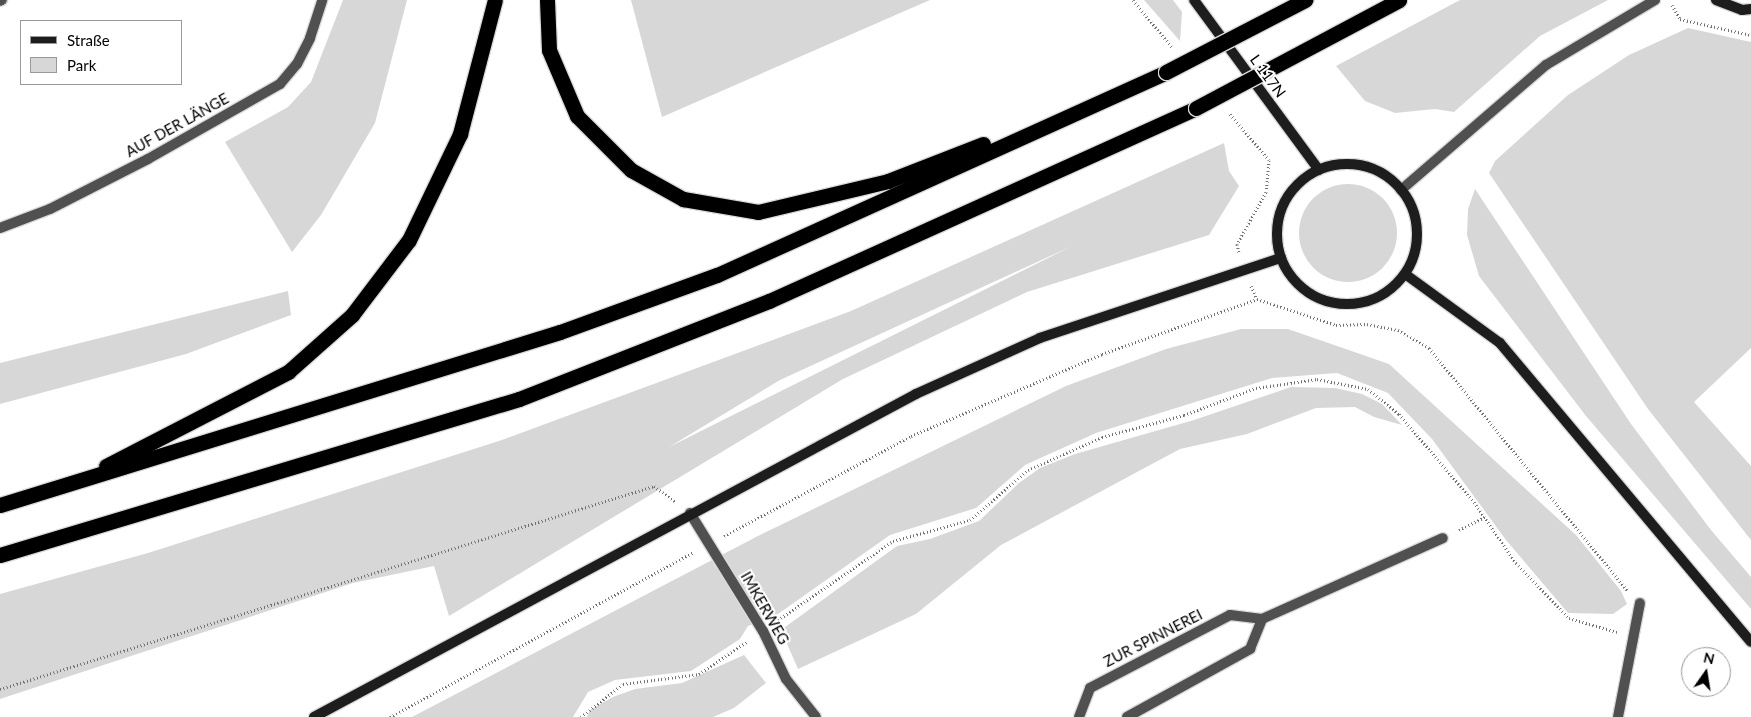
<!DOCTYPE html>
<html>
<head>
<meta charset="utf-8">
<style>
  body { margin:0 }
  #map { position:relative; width:1751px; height:717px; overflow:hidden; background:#fff; font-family:Lato,sans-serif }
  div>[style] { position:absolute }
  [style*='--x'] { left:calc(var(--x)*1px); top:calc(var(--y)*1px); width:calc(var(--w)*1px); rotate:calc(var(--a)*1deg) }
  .green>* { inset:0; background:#d7d7d7 }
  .round { border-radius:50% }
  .path>* { height:3px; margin-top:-1.5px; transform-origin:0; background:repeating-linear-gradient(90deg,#727272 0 1px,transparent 0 3.5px) }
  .roads { filter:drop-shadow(1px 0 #dbdbdb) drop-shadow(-1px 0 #dbdbdb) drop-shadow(0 1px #dbdbdb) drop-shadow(0 -1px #dbdbdb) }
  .street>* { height:10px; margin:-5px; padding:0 5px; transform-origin:5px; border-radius:5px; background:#505050 }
  .secondary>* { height:10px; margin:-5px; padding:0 5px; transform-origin:5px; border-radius:5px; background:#1d1d1d }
  .secondary>.ring { margin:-5px; padding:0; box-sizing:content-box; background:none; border:10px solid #1d1d1d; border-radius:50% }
  .highway>* { height:15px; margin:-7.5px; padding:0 7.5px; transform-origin:7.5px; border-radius:7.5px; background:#000 }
  .bridges { filter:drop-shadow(1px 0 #dbdbdb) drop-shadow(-1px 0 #dbdbdb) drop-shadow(0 1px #dbdbdb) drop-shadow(0 -1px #dbdbdb) }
  .highway-bridge>* { height:15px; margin:-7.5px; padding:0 7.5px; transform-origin:7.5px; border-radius:7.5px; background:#000 }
  span { translate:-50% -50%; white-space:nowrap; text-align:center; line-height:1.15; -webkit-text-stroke:4px #fff; paint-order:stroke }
  .street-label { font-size:15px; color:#000 }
  .legend { position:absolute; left:20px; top:20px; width:162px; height:65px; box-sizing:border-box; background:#fff; border:1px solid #999; margin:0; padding:6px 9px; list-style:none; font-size:15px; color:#000 }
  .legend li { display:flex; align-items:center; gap:10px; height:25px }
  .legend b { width:25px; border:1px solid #999 }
  .north { position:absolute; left:1681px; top:647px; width:50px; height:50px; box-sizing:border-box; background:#fff; border:1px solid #999; border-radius:50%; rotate:13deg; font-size:14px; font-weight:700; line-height:20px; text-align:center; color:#000 }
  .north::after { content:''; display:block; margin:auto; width:18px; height:22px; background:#000; clip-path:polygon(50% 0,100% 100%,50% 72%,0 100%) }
</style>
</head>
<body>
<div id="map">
  <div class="green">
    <i style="clip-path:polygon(343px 0,407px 0,375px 123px,321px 215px,292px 252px,225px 142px,288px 107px,311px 82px)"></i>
    <i style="clip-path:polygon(631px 0,930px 0,662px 117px)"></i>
    <i style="clip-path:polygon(1144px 0,1173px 0,1182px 12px,1180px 41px)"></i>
    <i style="clip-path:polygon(1460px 0,1608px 0,1540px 36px,1454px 112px,1435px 109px,1395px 113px,1365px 101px,1336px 66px)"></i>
    <i style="clip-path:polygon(1688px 28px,1751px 42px,1751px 348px,1694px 402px,1751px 466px,1751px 540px,1648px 409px,1489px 173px,1495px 161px,1568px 95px,1629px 55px)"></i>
    <i style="clip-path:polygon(evenodd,1224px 143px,1229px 171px,1239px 186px,1209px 235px,1027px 292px,843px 379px,449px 616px,434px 566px,353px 583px,0 699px,0 594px,148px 553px,502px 440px,851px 311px,1224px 143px,1072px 246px,669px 447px,780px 380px,1072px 246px)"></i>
    <i class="round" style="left:1299px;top:184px;width:98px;height:98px"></i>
    <i style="clip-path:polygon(1475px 189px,1631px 424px,1711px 530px,1751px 577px,1751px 609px,1586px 416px,1479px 276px,1467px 235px,1468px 209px)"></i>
    <i style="clip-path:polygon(288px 291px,291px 315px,186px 354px,0 404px,0 363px)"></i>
    <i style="clip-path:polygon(1241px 329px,1288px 329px,1389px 364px,1576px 535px,1621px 591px,1627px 604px,1613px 614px,1568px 613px,1506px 540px,1432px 439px,1388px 393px,1337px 373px,1272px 378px,1096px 433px,1025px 465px,976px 508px,890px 535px,778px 614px,748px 626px,740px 639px,691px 671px,615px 680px,588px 692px,573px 717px,412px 717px,756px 537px,1066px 386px,1166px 349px)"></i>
    <i style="clip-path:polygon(1291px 387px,1335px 388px,1362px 394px,1382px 404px,1402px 425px,1374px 417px,1355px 407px,1316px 408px,1247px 434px,1180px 449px,1001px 545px,916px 614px,798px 669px,781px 630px,897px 546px,930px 539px,979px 521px,1019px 483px,1040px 468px,1075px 454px,1194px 420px)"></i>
    <i style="clip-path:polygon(744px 655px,766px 683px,734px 708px,713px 717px,587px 717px,590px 710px,613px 697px,635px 689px,682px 683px)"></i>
  </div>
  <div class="path">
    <i style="--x:1133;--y:0;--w:61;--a:50.3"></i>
    <i style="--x:1672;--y:5;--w:16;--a:60"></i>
    <i style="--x:1680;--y:19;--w:73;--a:12.7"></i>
    <i style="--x:1230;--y:114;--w:60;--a:49.7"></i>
    <i style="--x:1269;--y:160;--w:32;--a:95"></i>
    <i style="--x:1266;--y:192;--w:60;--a:119.1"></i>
    <i style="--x:1237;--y:244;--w:9;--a:77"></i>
    <i style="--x:1251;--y:286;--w:14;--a:65"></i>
    <i style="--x:1459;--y:530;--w:29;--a:-27"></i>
    <i style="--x:724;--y:536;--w:212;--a:-28.1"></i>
    <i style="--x:911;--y:436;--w:208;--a:-23.2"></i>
    <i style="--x:1102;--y:354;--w:164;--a:-19.5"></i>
    <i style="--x:1257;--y:299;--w:83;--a:18.2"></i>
    <i style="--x:1336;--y:325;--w:31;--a:-2"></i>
    <i style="--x:1367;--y:324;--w:32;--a:11"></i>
    <i style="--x:1398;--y:330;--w:36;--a:30"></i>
    <i style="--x:1429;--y:348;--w:313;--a:50.7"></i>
    <i style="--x:778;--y:620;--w:140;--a:-34.5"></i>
    <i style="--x:893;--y:541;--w:80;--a:-15.3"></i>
    <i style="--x:970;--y:520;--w:77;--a:-40.8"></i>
    <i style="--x:1028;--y:470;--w:81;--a:-24"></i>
    <i style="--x:1102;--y:437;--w:85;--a:-15"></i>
    <i style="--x:1184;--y:415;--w:77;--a:-20.6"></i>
    <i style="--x:1256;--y:388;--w:62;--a:-8.4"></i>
    <i style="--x:1317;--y:379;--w:52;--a:11.1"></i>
    <i style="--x:1368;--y:389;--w:40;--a:39"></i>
    <i style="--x:1399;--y:414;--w:116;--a:49.6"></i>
    <i style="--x:1474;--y:502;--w:74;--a:55.5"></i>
    <i style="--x:1516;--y:563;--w:76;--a:46.1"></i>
    <i style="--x:1569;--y:618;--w:50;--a:16.3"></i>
    <i style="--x:0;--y:689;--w:685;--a:-17.24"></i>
    <i style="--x:654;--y:486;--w:27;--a:36"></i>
    <i style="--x:390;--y:717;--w:346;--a:-28.5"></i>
    <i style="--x:581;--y:717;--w:53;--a:-38.2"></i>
    <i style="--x:623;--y:684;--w:77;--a:-7.5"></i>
    <i style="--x:699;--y:674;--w:59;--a:-34"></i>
  </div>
  <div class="roads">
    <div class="street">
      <i style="--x:0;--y:1;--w:2;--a:-27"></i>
      <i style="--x:1401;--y:190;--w:191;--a:-40.8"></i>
      <i style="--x:1546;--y:65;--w:127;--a:-30.8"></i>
      <i style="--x:0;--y:228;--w:53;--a:-20.8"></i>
      <i style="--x:50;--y:209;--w:110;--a:-27"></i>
      <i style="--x:148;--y:159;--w:152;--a:-29.6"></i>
      <i style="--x:280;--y:84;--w:26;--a:-50"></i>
      <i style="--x:297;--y:64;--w:29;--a:-63"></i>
      <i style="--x:310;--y:38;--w:40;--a:-72"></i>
      <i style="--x:690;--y:513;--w:139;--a:58.3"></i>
      <i style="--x:763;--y:631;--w:53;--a:64.4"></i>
      <i style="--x:786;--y:679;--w:48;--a:51.7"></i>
      <i style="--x:1079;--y:717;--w:31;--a:-69"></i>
      <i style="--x:1090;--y:688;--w:158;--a:-27.5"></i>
      <i style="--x:1230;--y:615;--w:32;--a:7"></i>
      <i style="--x:1262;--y:619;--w:198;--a:-24.1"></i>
      <i style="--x:1127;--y:717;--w:141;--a:-28.9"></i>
      <i style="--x:1250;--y:649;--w:32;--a:-68"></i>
      <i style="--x:1618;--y:717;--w:116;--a:-79.1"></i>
    </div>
    <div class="secondary">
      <i style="--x:1194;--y:0;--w:211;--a:53.7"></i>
      <i style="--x:1716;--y:0;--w:28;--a:21"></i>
      <i style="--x:1742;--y:10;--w:9;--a:-6"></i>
      <i class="ring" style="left:1277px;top:164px;width:130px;height:130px"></i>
      <i style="--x:1405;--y:274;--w:117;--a:36"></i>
      <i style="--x:1500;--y:343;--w:390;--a:50"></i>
      <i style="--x:314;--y:717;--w:683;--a:-28.22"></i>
      <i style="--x:916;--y:394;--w:136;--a:-24.3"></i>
      <i style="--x:1040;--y:338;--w:254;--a:-18.4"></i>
    </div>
    <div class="highway">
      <i style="--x:547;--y:0;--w:50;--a:87.7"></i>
      <i style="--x:549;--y:50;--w:72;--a:67"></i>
      <i style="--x:577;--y:116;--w:76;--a:45"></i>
      <i style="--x:631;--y:170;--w:60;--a:29.1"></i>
      <i style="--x:683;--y:199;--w:76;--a:9.8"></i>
      <i style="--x:758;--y:212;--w:134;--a:-13.4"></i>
      <i style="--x:888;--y:181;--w:102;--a:-21.3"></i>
      <i style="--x:106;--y:466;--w:205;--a:-27.3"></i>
      <i style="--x:288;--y:372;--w:86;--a:-41.7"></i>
      <i style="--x:352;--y:315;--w:94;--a:-52.8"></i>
      <i style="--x:409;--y:240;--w:118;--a:-64.3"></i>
      <i style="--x:460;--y:134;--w:138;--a:-75.4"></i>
      <i style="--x:0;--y:505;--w:586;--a:-17.17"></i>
      <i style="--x:560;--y:332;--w:167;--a:-20"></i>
      <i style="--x:717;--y:275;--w:493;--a:-24.3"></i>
      <i style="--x:0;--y:555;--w:542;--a:-16.73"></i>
      <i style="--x:519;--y:399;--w:269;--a:-21.4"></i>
      <i style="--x:769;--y:301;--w:469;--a:-24.3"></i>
    </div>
  </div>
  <div class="bridges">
    <div class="highway-bridge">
      <i style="--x:1166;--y:72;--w:157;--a:-27.4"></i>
      <i style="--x:1196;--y:108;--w:230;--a:-28"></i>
    </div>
  </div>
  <div class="street-label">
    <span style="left:1268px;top:76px;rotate:54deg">L 117N</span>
    <span style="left:177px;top:125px;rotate:-29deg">AUF DER LÄNGE</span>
    <span style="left:765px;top:608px;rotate:60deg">IMKERWEG</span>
    <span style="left:1153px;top:638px;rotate:-27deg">ZUR SPINNEREI</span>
  </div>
  <ul class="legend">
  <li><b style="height:6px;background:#1d1d1d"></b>Straße</li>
  <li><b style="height:14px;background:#d7d7d7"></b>Park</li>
  </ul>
  <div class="north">N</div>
</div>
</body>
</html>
